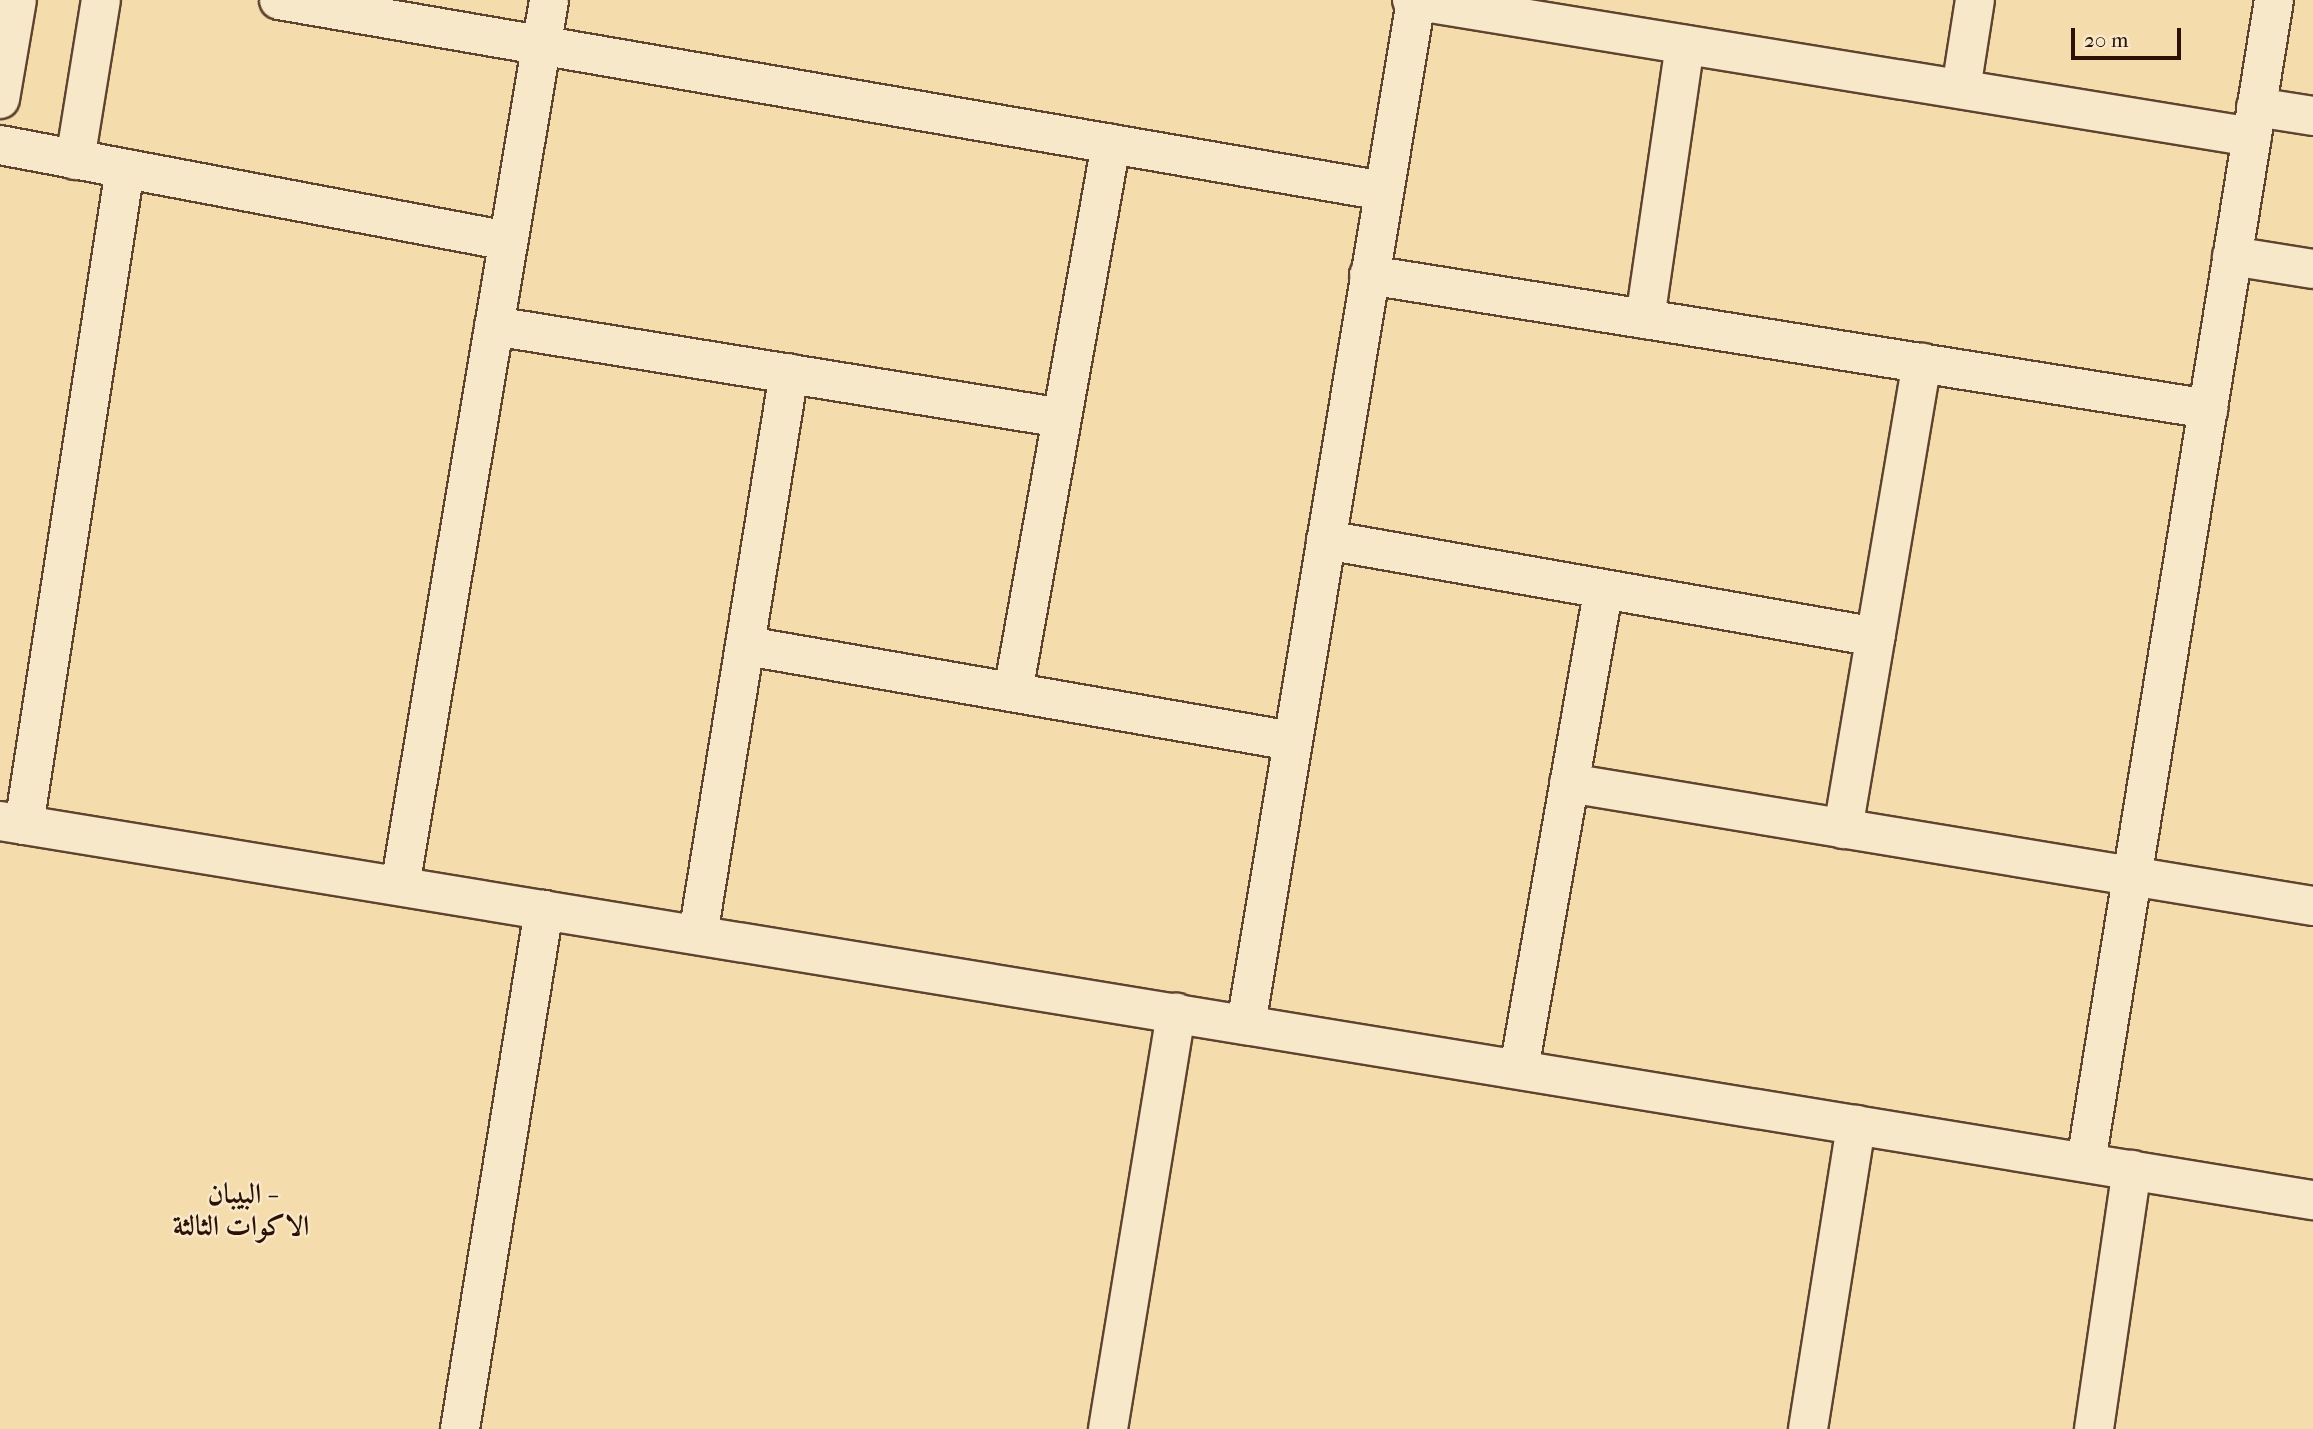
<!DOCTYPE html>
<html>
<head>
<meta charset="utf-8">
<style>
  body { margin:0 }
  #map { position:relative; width:2313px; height:1429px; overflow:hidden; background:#f5dcad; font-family:"IM FELL French Canon",Amiri,serif }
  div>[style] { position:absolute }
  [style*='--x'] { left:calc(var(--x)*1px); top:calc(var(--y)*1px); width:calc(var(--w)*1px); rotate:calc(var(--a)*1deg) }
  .roads { filter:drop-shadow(2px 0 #5e432e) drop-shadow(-2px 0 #5e432e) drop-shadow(0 2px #5e432e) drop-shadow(0 -2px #5e432e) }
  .minor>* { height:38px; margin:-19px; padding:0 19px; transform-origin:19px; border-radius:19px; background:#f8e8ca }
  span { translate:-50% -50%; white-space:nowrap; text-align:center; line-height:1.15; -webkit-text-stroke:5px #f8e8ca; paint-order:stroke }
  .district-label { font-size:28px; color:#2b1003; font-weight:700 }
  .scale { position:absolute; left:2071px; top:28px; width:110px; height:32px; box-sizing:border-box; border:4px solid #2b1003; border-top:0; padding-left:9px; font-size:21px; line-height:24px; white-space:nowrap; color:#2b1003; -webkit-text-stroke:5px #f8e8ca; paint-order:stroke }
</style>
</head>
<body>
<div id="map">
  <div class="roads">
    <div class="minor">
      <i style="--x:279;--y:0;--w:1121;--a:9.81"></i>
      <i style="--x:1412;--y:0;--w:851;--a:9.26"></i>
      <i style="--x:1961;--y:89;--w:90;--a:-81.1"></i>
      <i style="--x:0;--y:99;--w:100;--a:-80.3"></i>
      <i style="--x:2256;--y:107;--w:58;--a:9"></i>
      <i style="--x:0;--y:145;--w:517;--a:10.7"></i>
      <i style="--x:75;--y:160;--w:162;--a:-80.8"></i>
      <i style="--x:2232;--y:256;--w:82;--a:9.1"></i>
      <i style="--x:1369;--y:275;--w:850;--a:9.07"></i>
      <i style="--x:1645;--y:319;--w:277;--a:-81.7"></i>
      <i style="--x:494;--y:326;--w:575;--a:9.2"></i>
      <i style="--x:1326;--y:540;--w:558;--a:10"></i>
      <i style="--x:747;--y:646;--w:553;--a:9.89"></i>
      <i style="--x:1013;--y:692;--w:557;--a:-79.86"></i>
      <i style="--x:1569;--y:783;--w:754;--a:9.39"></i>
      <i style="--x:0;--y:821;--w:2344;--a:9.31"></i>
      <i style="--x:24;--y:825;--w:664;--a:-81.25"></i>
      <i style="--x:1843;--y:829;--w:473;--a:-80.4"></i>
      <i style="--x:400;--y:886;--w:898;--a:-80.45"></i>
      <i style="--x:698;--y:935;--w:569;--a:-80.8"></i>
      <i style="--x:1246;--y:1025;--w:1039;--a:-80.58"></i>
      <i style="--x:1519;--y:1069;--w:487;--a:-80"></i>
      <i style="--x:2086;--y:1162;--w:1177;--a:-80.81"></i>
      <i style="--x:460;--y:1429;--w:526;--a:-80.81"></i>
      <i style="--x:1108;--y:1429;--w:422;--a:-80.7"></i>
      <i style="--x:1808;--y:1429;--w:308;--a:-81"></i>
      <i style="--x:2094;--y:1429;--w:262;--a:-81.7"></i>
    </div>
  </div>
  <div class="district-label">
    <span style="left:241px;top:1210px">البيبان -<br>الاكوات الثالثة</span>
  </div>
  <div class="scale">20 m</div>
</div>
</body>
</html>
